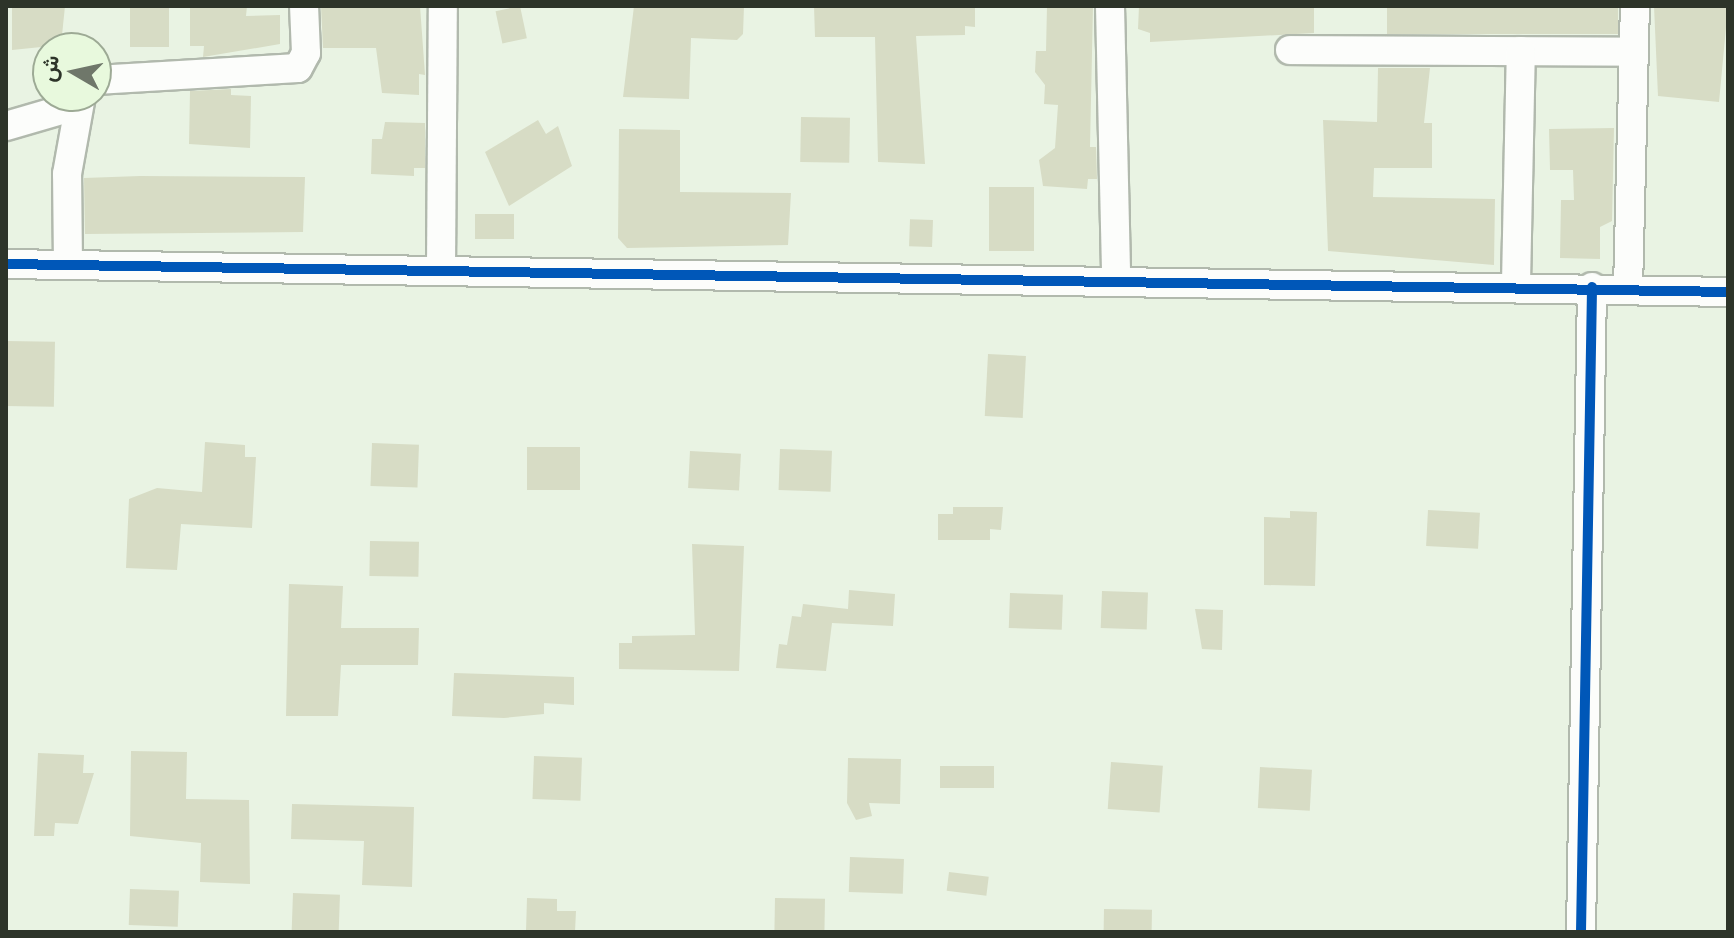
<!DOCTYPE html>
<html>
<head>
<meta charset="utf-8">
<style>
  body { margin:0 }
  #map { position:relative; width:1734px; height:938px; overflow:hidden; background:#e9f3e3; font-family:Figtree,Vazirmatn,sans-serif }
  div>[style] { position:absolute }
  [style*='--x'] { left:calc(var(--x)*1px); top:calc(var(--y)*1px); width:calc(var(--w)*1px); rotate:calc(var(--a)*1deg) }
  .building>* { inset:0; background:#d7dcc5; transform-origin:0 0 }
  .roads { filter:drop-shadow(2px 0 #b1b9ad) drop-shadow(-2px 0 #b1b9ad) drop-shadow(0 2px #b1b9ad) drop-shadow(0 -2px #b1b9ad) }
  .minor>* { height:28px; margin:-14px; padding:0 14px; transform-origin:14px; border-radius:14px; background:#fcfdfb }
  .cycleway>* { height:10px; margin:-5px; padding:0 5px; transform-origin:5px; border-radius:5px; background:#0057b8 }
  span { translate:-50% -50%; white-space:nowrap; text-align:center; line-height:1.15; -webkit-text-stroke:8px #e8f9dd; paint-order:stroke }
  .frame { position:absolute; inset:0; border:8px solid #2d3429; pointer-events:none }
  .north { position:absolute; left:32px; top:32px; width:80px; height:80px; box-sizing:border-box; background:#e8f9dd; border:2px solid #9daa95; border-radius:50%; rotate:279deg; font-size:22px; font-weight:700; line-height:32px; text-align:center; color:#2d3429 }
  .north::after { content:''; display:block; margin:auto; width:28px; height:36px; background:#6f776a; clip-path:polygon(50% 0,100% 100%,50% 72%,0 100%) }
</style>
</head>
<body>
<div id="map">
  <div class="building">
    <i style="clip-path:polygon(12px 6px,65px 6px,61px 45px,12px 50px)"></i>
    <i style="left:130px;top:6px;width:39px;height:41px"></i>
    <i style="clip-path:polygon(190px 6px,247px 6px,246px 16px,280px 15px,280px 44px,203px 57px,204px 46px,190px 46px)"></i>
    <i style="clip-path:polygon(321px 6px,420px 6px,425px 75px,419px 74px,419px 95px,382px 93px,376px 48px,323px 48px)"></i>
    <i style="left:520px;top:6px;width:33px;height:25px;rotate:78deg"></i>
    <i style="clip-path:polygon(634px 6px,744px 6px,743px 34px,737px 40px,691px 38px,689px 99px,623px 97px)"></i>
    <i style="clip-path:polygon(814px 6px,975px 6px,975px 27px,965px 26px,965px 35px,916px 36px,925px 164px,878px 162px,875px 37px,815px 37px)"></i>
    <i style="clip-path:polygon(1047px 6px,1093px 6px,1090px 147px,1096px 147px,1097px 179px,1088px 179px,1087px 189px,1043px 186px,1039px 160px,1055px 148px,1058px 105px,1044px 104px,1045px 85px,1035px 72px,1036px 51px,1046px 51px)"></i>
    <i style="clip-path:polygon(1139px 6px,1314px 6px,1314px 33px,1150px 42px,1150px 33px,1138px 29px)"></i>
    <i style="left:1387px;top:6px;width:231px;height:28px"></i>
    <i style="clip-path:polygon(1654px 6px,1728px 6px,1719px 102px,1658px 96px)"></i>
    <i style="clip-path:polygon(1378px 68px,1430px 68px,1424px 123px,1432px 123px,1432px 168px,1374px 168px,1373px 197px,1495px 199px,1494px 265px,1328px 251px,1323px 120px,1377px 122px)"></i>
    <i style="clip-path:polygon(231px 89px,231px 95px,251px 96px,250px 148px,189px 144px,190px 91px)"></i>
    <i style="left:801px;top:117px;width:49px;height:45px;rotate:1deg"></i>
    <i style="clip-path:polygon(538px 120px,546px 134px,558px 126px,572px 166px,509px 206px,485px 152px)"></i>
    <i style="clip-path:polygon(385px 122px,425px 123px,425px 168px,414px 168px,414px 176px,371px 174px,372px 139px,382px 139px)"></i>
    <i style="clip-path:polygon(1614px 128px,1612px 221px,1600px 227px,1600px 259px,1560px 258px,1561px 200px,1574px 200px,1573px 170px,1550px 170px,1549px 129px)"></i>
    <i style="clip-path:polygon(619px 129px,680px 130px,680px 192px,791px 193px,788px 245px,627px 248px,618px 238px)"></i>
    <i style="clip-path:polygon(140px 176px,305px 177px,303px 232px,85px 234px,84px 178px)"></i>
    <i style="left:989px;top:187px;width:45px;height:64px"></i>
    <i style="left:475px;top:214px;width:39px;height:25px"></i>
    <i style="left:933px;top:220px;width:27px;height:23px;rotate:92deg"></i>
    <i style="left:6px;top:341px;width:49px;height:65px;rotate:1deg"></i>
    <i style="left:988px;top:354px;width:38px;height:62px;rotate:3deg"></i>
    <i style="clip-path:polygon(205px 442px,245px 445px,245px 457px,256px 457px,252px 528px,181px 524px,177px 570px,126px 568px,129px 499px,157px 488px,202px 492px)"></i>
    <i style="left:372px;top:443px;width:47px;height:43px;rotate:2deg"></i>
    <i style="left:527px;top:447px;width:53px;height:43px"></i>
    <i style="left:780px;top:449px;width:52px;height:41px;rotate:2deg"></i>
    <i style="left:690px;top:451px;width:51px;height:37px;rotate:3deg"></i>
    <i style="clip-path:polygon(953px 507px,1003px 507px,1001px 530px,990px 529px,990px 540px,938px 540px,938px 514px,953px 514px)"></i>
    <i style="left:1428px;top:510px;width:52px;height:36px;rotate:3deg"></i>
    <i style="clip-path:polygon(1290px 511px,1317px 512px,1315px 586px,1264px 585px,1264px 517px,1290px 518px)"></i>
    <i style="left:370px;top:541px;width:49px;height:35px;rotate:1deg"></i>
    <i style="clip-path:polygon(692px 544px,744px 546px,739px 671px,619px 669px,619px 643px,632px 643px,632px 636px,695px 635px)"></i>
    <i style="clip-path:polygon(289px 584px,343px 586px,341px 628px,419px 628px,418px 665px,341px 665px,338px 716px,286px 716px)"></i>
    <i style="clip-path:polygon(849px 590px,895px 594px,893px 626px,832px 623px,826px 671px,776px 668px,779px 644px,787px 645px,792px 616px,801px 617px,803px 604px,848px 609px)"></i>
    <i style="left:1102px;top:591px;width:46px;height:37px;rotate:2deg"></i>
    <i style="left:1010px;top:593px;width:53px;height:35px;rotate:2deg"></i>
    <i style="clip-path:polygon(1195px 609px,1223px 610px,1222px 650px,1202px 649px)"></i>
    <i style="clip-path:polygon(454px 673px,574px 677px,574px 705px,544px 703px,544px 714px,504px 718px,452px 716px)"></i>
    <i style="clip-path:polygon(131px 751px,187px 752px,186px 799px,249px 800px,250px 884px,200px 882px,201px 843px,130px 836px)"></i>
    <i style="clip-path:polygon(38px 753px,84px 755px,83px 773px,94px 773px,78px 824px,55px 823px,54px 836px,34px 836px)"></i>
    <i style="left:534px;top:756px;width:48px;height:43px;rotate:2deg"></i>
    <i style="clip-path:polygon(848px 758px,901px 759px,900px 804px,869px 803px,872px 816px,856px 820px,847px 803px)"></i>
    <i style="left:1111px;top:762px;width:52px;height:47px;rotate:4deg"></i>
    <i style="left:940px;top:766px;width:54px;height:22px"></i>
    <i style="left:1260px;top:767px;width:52px;height:41px;rotate:3deg"></i>
    <i style="clip-path:polygon(292px 804px,414px 807px,412px 887px,362px 885px,364px 841px,291px 839px)"></i>
    <i style="left:850px;top:857px;width:54px;height:35px;rotate:2deg"></i>
    <i style="left:949px;top:872px;width:40px;height:19px;rotate:7deg"></i>
    <i style="left:130px;top:889px;width:49px;height:36px;rotate:2deg"></i>
    <i style="left:293px;top:893px;width:47px;height:39px;rotate:2deg"></i>
    <i style="clip-path:polygon(527px 898px,557px 899px,557px 911px,576px 911px,575px 932px,526px 931px)"></i>
    <i style="left:775px;top:898px;width:50px;height:34px;rotate:1deg"></i>
    <i style="left:1104px;top:909px;width:48px;height:23px;rotate:1deg"></i>
  </div>
  <div class="roads">
    <div class="minor">
      <i style="--x:1110;--y:6;--w:270;--a:88.7"></i>
      <i style="--x:1290;--y:50;--w:344;--a:0.3"></i>
      <i style="--x:96;--y:80;--w:202;--a:-3.4"></i>
      <i style="--x:298;--y:68;--w:17;--a:-62"></i>
      <i style="--x:306;--y:53;--w:47;--a:-92.4"></i>
      <i style="--x:6;--y:126;--w:72;--a:-16.2"></i>
      <i style="--x:6;--y:264;--w:1722;--a:0.93"></i>
      <i style="--x:68;--y:265;--w:91;--a:-90.6"></i>
      <i style="--x:67;--y:174;--w:79;--a:-79.8"></i>
      <i style="--x:441;--y:268;--w:262;--a:-89.6"></i>
      <i style="--x:1516;--y:283;--w:232;--a:-88.8"></i>
      <i style="--x:1628;--y:289;--w:283;--a:-88.6"></i>
      <i style="--x:1581;--y:932;--w:645;--a:-89.02"></i>
    </div>
  </div>
  <div class="cycleway">
    <i style="--x:6;--y:264;--w:1722;--a:0.93"></i>
    <i style="--x:1581;--y:932;--w:645;--a:-89.02"></i>
  </div>
  <div class="frame"></div>
  <div class="north">ش</div>
</div>
</body>
</html>
